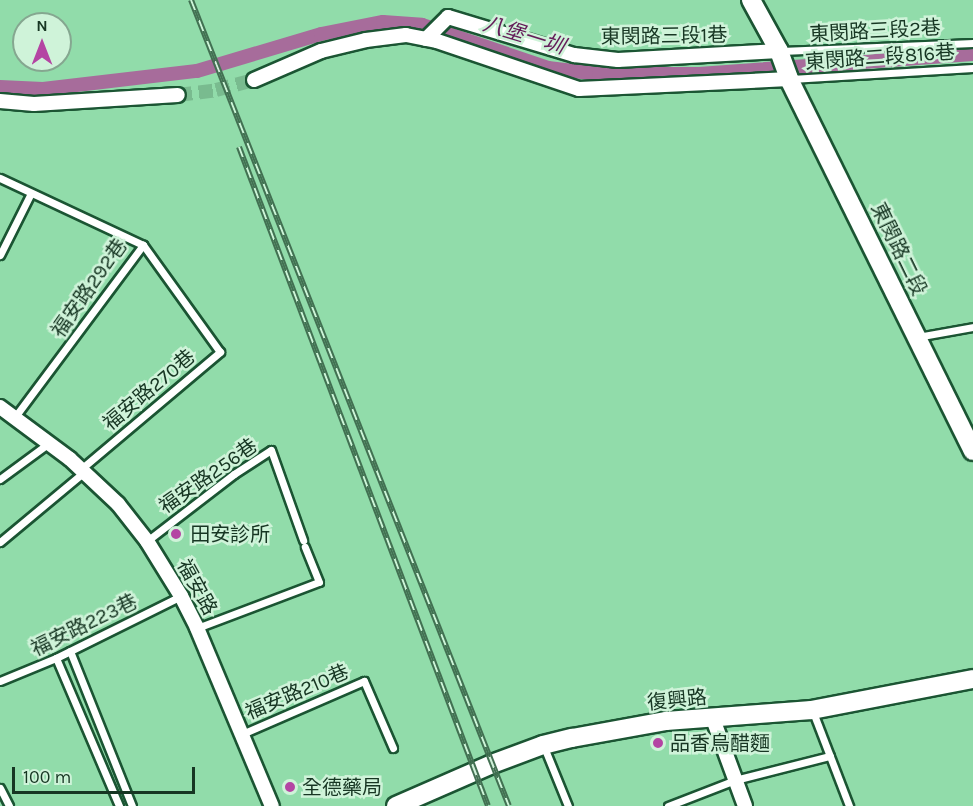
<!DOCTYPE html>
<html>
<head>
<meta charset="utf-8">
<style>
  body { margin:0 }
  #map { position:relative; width:973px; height:806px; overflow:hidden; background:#91dcaa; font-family:Karla,"Noto Sans TC",sans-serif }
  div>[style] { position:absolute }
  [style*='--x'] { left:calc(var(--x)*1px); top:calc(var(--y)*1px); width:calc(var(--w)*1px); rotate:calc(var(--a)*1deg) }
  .canal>* { height:14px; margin:-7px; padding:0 7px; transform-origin:7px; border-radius:7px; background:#a76c9b }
  .street-tunnel>* { height:14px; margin-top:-7px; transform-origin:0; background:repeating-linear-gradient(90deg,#79bb8f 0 14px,transparent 0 21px) }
  .roads { filter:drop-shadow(2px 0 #1b5533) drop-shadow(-2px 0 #1b5533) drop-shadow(0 2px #1b5533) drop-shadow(0 -2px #1b5533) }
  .lane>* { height:7px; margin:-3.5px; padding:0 3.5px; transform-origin:3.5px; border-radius:3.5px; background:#fff }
  .street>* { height:14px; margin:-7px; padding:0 7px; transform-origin:7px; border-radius:7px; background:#fff }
  .secondary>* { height:18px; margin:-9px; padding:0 9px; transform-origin:9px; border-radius:9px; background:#fff }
  .rail>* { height:6px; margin-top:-3px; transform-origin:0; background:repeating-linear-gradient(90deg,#cff3d9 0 11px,#427052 0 22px); box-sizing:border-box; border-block:2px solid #427052 }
  .dots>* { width:16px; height:16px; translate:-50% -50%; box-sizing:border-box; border:3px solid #cff3d9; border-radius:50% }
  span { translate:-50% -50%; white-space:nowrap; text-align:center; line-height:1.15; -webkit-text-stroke:5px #cff3d9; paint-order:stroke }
  .street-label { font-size:20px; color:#173623 }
  .poi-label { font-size:20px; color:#173623 }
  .left { translate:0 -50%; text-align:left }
  .water-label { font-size:21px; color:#641c59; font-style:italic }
  .north { position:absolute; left:12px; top:12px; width:60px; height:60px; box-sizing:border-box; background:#cff3d9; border:2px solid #85a790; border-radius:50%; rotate:0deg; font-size:16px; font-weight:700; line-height:24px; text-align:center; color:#173623 }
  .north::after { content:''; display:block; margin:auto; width:21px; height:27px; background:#b445a3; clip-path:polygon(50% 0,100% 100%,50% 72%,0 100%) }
  .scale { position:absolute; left:12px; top:767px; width:183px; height:27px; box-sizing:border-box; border:3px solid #173623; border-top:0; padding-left:8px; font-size:18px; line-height:21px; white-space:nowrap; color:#173623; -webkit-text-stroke:4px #cff3d9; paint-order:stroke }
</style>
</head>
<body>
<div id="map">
  <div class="canal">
    <i style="--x:0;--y:87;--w:43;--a:2.7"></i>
    <i style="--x:43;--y:89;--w:155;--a:-6.7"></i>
    <i style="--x:197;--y:71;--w:129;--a:-16.6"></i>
    <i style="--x:321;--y:34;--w:63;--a:-11"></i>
    <i style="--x:383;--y:22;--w:39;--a:4"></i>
    <i style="--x:422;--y:25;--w:133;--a:18.8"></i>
    <i style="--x:548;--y:68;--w:51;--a:6.7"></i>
    <i style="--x:599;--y:74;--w:100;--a:0"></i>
    <i style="--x:699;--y:74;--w:275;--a:-4.2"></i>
  </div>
  <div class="street-tunnel">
    <i style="--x:178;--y:95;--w:38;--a:-7"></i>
    <i style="--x:216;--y:90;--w:39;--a:-15"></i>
  </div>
  <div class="roads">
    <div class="lane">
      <i style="--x:781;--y:51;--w:192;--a:-2.4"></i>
      <i style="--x:791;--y:79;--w:182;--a:-3.5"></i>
      <i style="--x:0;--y:178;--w:158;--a:25.1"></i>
      <i style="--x:143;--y:245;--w:214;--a:126.7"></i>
      <i style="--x:0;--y:255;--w:69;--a:-63.4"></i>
      <i style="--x:917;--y:337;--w:57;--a:-10.1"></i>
      <i style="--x:81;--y:469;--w:182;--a:-40.1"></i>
      <i style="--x:220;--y:352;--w:132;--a:-125.7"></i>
      <i style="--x:0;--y:479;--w:61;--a:-36.3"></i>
      <i style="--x:147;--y:541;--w:110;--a:-37.6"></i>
      <i style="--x:234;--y:474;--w:44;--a:-33"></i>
      <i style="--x:271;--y:450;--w:96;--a:70.4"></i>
      <i style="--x:0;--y:542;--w:109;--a:-39.8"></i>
      <i style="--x:197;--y:628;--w:130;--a:-20.7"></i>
      <i style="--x:319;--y:582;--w:38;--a:-112"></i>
      <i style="--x:70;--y:651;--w:167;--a:68.2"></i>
      <i style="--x:56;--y:658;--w:161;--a:66.9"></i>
      <i style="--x:0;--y:681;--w:61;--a:-22.3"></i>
      <i style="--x:56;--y:658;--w:140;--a:-26.4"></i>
      <i style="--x:813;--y:712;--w:101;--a:69"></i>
      <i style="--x:242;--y:734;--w:133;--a:-23.5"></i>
      <i style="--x:364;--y:681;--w:73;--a:66.6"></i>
      <i style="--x:544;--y:747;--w:64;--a:67.9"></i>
      <i style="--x:0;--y:788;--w:20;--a:63"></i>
      <i style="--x:668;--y:806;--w:72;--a:-21.2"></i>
      <i style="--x:735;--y:780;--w:98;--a:-14.2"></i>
    </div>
    <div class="street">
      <i style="--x:426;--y:39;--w:31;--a:-45"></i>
      <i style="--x:448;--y:17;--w:132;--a:16.8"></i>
      <i style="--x:574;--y:55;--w:44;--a:6.5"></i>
      <i style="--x:618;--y:60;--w:161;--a:-3.2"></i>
      <i style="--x:254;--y:80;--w:73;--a:-23.4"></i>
      <i style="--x:321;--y:51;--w:46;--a:-13.7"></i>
      <i style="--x:366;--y:40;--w:40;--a:-7.1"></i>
      <i style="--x:406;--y:35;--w:32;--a:11"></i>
      <i style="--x:437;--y:41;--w:150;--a:18.7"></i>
      <i style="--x:579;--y:89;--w:210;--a:-2.7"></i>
      <i style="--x:0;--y:101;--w:34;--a:5"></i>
      <i style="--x:34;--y:104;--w:144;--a:-3.6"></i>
      <i style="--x:0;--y:407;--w:87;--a:36.6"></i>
      <i style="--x:70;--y:459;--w:66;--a:43.2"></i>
      <i style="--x:118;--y:504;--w:47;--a:51.9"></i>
      <i style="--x:147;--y:541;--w:65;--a:58.3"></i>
      <i style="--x:181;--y:596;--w:36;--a:63"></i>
      <i style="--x:197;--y:628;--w:193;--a:67.2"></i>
      <i style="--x:713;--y:719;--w:93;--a:69.8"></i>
    </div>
    <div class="secondary">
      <i style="--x:751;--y:0;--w:58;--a:61.2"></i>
      <i style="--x:779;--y:51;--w:30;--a:70"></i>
      <i style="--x:789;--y:79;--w:415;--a:63.7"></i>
      <i style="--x:396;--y:806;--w:105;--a:-23.6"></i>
      <i style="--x:492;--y:764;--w:54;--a:-20.4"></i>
      <i style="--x:543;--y:745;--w:30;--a:-14"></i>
      <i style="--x:572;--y:738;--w:96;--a:-10.3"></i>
      <i style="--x:666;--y:721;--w:146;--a:-4.3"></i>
      <i style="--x:812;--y:710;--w:164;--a:-10.9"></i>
    </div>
  </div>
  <div class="rail">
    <i style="--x:191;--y:0;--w:866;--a:68.47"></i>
    <i style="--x:239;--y:147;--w:704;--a:69.3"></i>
  </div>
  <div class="dots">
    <i style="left:176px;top:534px;background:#b445a3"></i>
    <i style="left:658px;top:743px;background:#b445a3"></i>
    <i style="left:290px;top:787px;background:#b445a3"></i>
  </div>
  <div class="street-label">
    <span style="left:875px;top:31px;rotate:-3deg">東閔路三段2巷</span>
    <span style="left:664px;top:36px;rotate:-1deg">東閔路三段1巷</span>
    <span style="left:880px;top:57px;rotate:-4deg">東閔路二段816巷</span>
    <span style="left:899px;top:249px;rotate:64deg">東閔路二段</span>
    <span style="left:89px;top:288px;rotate:-55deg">福安路292巷</span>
    <span style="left:149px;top:390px;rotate:-40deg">福安路270巷</span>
    <span style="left:208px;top:476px;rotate:-35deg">福安路256巷</span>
    <span style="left:197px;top:587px;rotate:61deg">福安路</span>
    <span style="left:84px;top:625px;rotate:-26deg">福安路223巷</span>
    <span style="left:297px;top:692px;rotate:-23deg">福安路210巷</span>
    <span style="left:677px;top:700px;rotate:-6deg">復興路</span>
  </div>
  <div class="poi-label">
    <span class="left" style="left:190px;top:534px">田安診所</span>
    <span class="left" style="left:670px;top:743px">品香烏醋麵</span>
    <span class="left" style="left:302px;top:787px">全德藥局</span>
  </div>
  <div class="water-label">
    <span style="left:524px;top:35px;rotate:17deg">八堡一圳</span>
  </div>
  <div class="north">N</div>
  <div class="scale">100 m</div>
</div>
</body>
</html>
